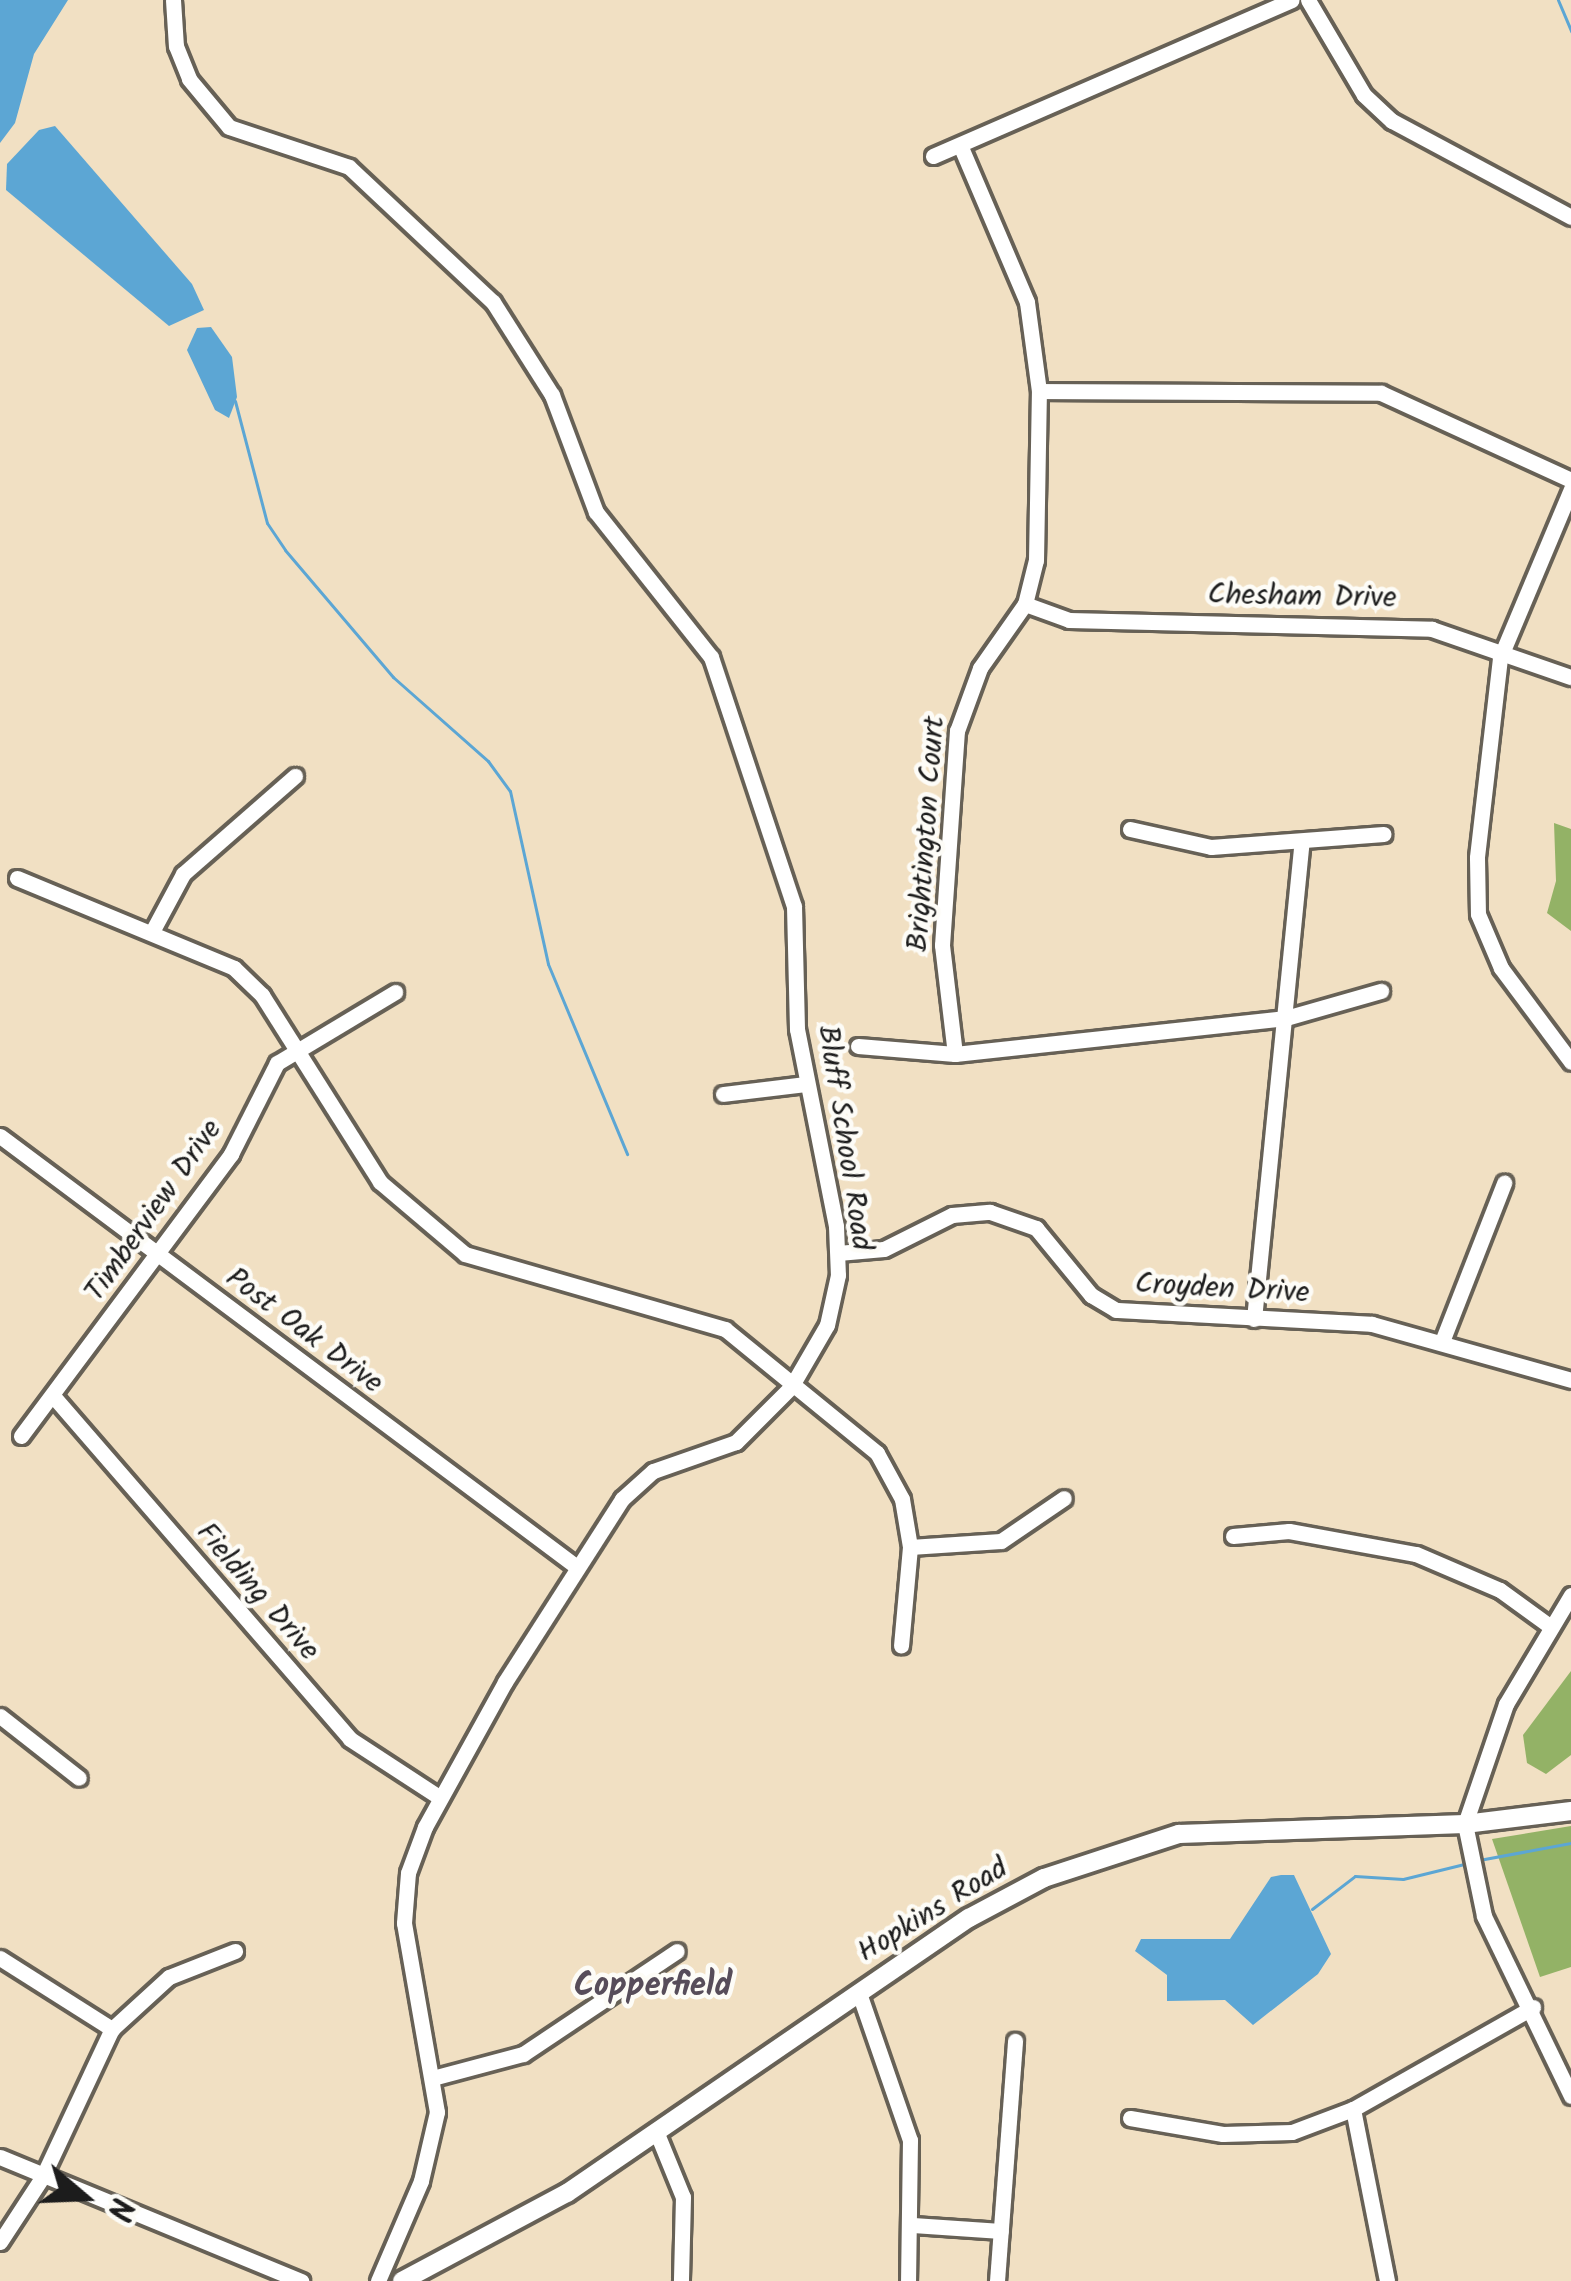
<!DOCTYPE html>
<html>
<head>
<meta charset="utf-8">
<style>
  body { margin:0 }
  #map { position:relative; width:1571px; height:2281px; overflow:hidden; background:#f1e0c3; font-family:Kalam,sans-serif }
  div>[style] { position:absolute }
  [style*='--x'] { left:calc(var(--x)*1px); top:calc(var(--y)*1px); width:calc(var(--w)*1px); rotate:calc(var(--a)*1deg) }
  .forest>* { inset:0; background:#93b266 }
  .water>* { inset:0; background:#5ca6d4 }
  .stream>* { height:3px; margin:-1.5px; padding:0 1.5px; transform-origin:1.5px; border-radius:1.5px; background:#5ca6d4 }
  .roads { filter:drop-shadow(3px 0 #676156) drop-shadow(-3px 0 #676156) drop-shadow(0 3px #676156) drop-shadow(0 -3px #676156) }
  .minor>* { height:15px; margin:-7.5px; padding:0 7.5px; transform-origin:7.5px; border-radius:7.5px; background:#fff }
  .major>* { height:18px; margin:-9px; padding:0 9px; transform-origin:9px; border-radius:9px; background:#fff }
  span { translate:-50% -50%; white-space:nowrap; text-align:center; line-height:1.15; -webkit-text-stroke:9px #fdfcf7; paint-order:stroke }
  .street-label { font-size:30px; color:#1c1c1c }
  .neighbourhood-label { font-size:33px; color:#574d5a; font-weight:700 }
  .north { position:absolute; left:24px; top:2137px; width:120px; height:120px; -webkit-text-stroke:9px #fdfcf7; paint-order:stroke; rotate:109deg; font-size:33px; font-weight:700; line-height:48px; text-align:center; color:#1c1c1c }
  .north::after { content:''; display:block; margin:auto; width:42px; height:54px; background:#1c1c1c; clip-path:polygon(50% 0,100% 100%,50% 72%,0 100%) }
</style>
</head>
<body>
<div id="map">
  <div class="forest">
    <i style="clip-path:polygon(1554px 823px,1571px 829px,1571px 931px,1547px 913px,1556px 881px)"></i>
    <i style="clip-path:polygon(1571px 1671px,1571px 1755px,1546px 1774px,1527px 1763px,1523px 1735px)"></i>
    <i style="clip-path:polygon(1571px 1826px,1571px 1967px,1540px 1977px,1492px 1839px)"></i>
  </div>
  <div class="water">
    <i style="clip-path:polygon(0 0,68px 0,34px 54px,15px 123px,0 143px)"></i>
    <i style="clip-path:polygon(55px 126px,192px 284px,204px 310px,169px 326px,6px 190px,7px 164px,39px 130px)"></i>
    <i style="clip-path:polygon(211px 327px,232px 357px,237px 397px,229px 418px,215px 410px,187px 350px,197px 328px)"></i>
    <i style="clip-path:polygon(1281px 1875px,1294px 1875px,1331px 1954px,1318px 1974px,1253px 2025px,1225px 2000px,1167px 2001px,1167px 1975px,1135px 1951px,1141px 1939px,1230px 1939px,1271px 1877px)"></i>
  </div>
  <div class="stream">
    <i style="--x:1558;--y:0;--w:34;--a:67"></i>
    <i style="--x:235;--y:401;--w:126;--a:75.3"></i>
    <i style="--x:267;--y:523;--w:32;--a:56"></i>
    <i style="--x:285;--y:550;--w:167;--a:49.6"></i>
    <i style="--x:393;--y:677;--w:127;--a:41.5"></i>
    <i style="--x:488;--y:761;--w:37;--a:54"></i>
    <i style="--x:510;--y:791;--w:177;--a:77.6"></i>
    <i style="--x:548;--y:964;--w:206;--a:67.4"></i>
    <i style="--x:1479;--y:1860;--w:94;--a:-10.5"></i>
    <i style="--x:1312;--y:1909;--w:54;--a:-37.5"></i>
    <i style="--x:1355;--y:1876;--w:48;--a:3.6"></i>
    <i style="--x:1403;--y:1879;--w:63;--a:-13.8"></i>
  </div>
  <div class="roads">
    <div class="minor">
      <i style="--x:173;--y:0;--w:46;--a:86.3"></i>
      <i style="--x:176;--y:46;--w:35;--a:68"></i>
      <i style="--x:189;--y:79;--w:62;--a:50.2"></i>
      <i style="--x:229;--y:127;--w:126;--a:18.4"></i>
      <i style="--x:349;--y:167;--w:197;--a:43.2"></i>
      <i style="--x:493;--y:302;--w:110;--a:57.6"></i>
      <i style="--x:552;--y:395;--w:125;--a:69.4"></i>
      <i style="--x:596;--y:512;--w:185;--a:51.6"></i>
      <i style="--x:711;--y:657;--w:262;--a:71.6"></i>
      <i style="--x:794;--y:906;--w:123;--a:88.6"></i>
      <i style="--x:797;--y:1029;--w:201;--a:78.8"></i>
      <i style="--x:836;--y:1226;--w:49;--a:87.7"></i>
      <i style="--x:838;--y:1275;--w:51;--a:102.4"></i>
      <i style="--x:827;--y:1325;--w:72;--a:120.1"></i>
      <i style="--x:791;--y:1387;--w:78;--a:135"></i>
      <i style="--x:736;--y:1442;--w:88;--a:160.7"></i>
      <i style="--x:653;--y:1471;--w:42;--a:137.9"></i>
      <i style="--x:622;--y:1499;--w:217;--a:122.6"></i>
      <i style="--x:505;--y:1682;--w:166;--a:118.9"></i>
      <i style="--x:425;--y:1827;--w:49;--a:110.3"></i>
      <i style="--x:408;--y:1873;--w:50;--a:94.6"></i>
      <i style="--x:404;--y:1923;--w:192;--a:80.1"></i>
      <i style="--x:437;--y:2112;--w:71;--a:103.1"></i>
      <i style="--x:421;--y:2181;--w:109;--a:113.3"></i>
      <i style="--x:1308;--y:0;--w:110;--a:59.5"></i>
      <i style="--x:1364;--y:95;--w:38;--a:43"></i>
      <i style="--x:1392;--y:121;--w:203;--a:28.2"></i>
      <i style="--x:933;--y:156;--w:391;--a:-23.5"></i>
      <i style="--x:1039;--y:391;--w:342;--a:0.3"></i>
      <i style="--x:1381;--y:393;--w:209;--a:24.6"></i>
      <i style="--x:1571;--y:489;--w:183;--a:112.8"></i>
      <i style="--x:1500;--y:658;--w:201;--a:96.6"></i>
      <i style="--x:1477;--y:858;--w:56;--a:89"></i>
      <i style="--x:1478;--y:914;--w:59;--a:66.9"></i>
      <i style="--x:1501;--y:968;--w:117;--a:53.3"></i>
      <i style="--x:1025;--y:604;--w:47;--a:20"></i>
      <i style="--x:1069;--y:620;--w:363;--a:1.4"></i>
      <i style="--x:1432;--y:629;--w:147;--a:19.1"></i>
      <i style="--x:1130;--y:829;--w:83;--a:12.5"></i>
      <i style="--x:1211;--y:847;--w:173;--a:-4.3"></i>
      <i style="--x:17;--y:878;--w:235;--a:22.5"></i>
      <i style="--x:234;--y:968;--w:39;--a:44"></i>
      <i style="--x:262;--y:995;--w:221;--a:57.7"></i>
      <i style="--x:380;--y:1182;--w:111;--a:40.3"></i>
      <i style="--x:465;--y:1254;--w:271;--a:16.1"></i>
      <i style="--x:725;--y:1329;--w:196;--a:39.2"></i>
      <i style="--x:877;--y:1453;--w:52;--a:61.5"></i>
      <i style="--x:902;--y:1499;--w:49;--a:80.5"></i>
      <i style="--x:910;--y:1547;--w:99;--a:95.2"></i>
      <i style="--x:153;--y:930;--w:64;--a:-61.8"></i>
      <i style="--x:183;--y:874;--w:149;--a:-41.2"></i>
      <i style="--x:858;--y:1046;--w:97;--a:4.7"></i>
      <i style="--x:955;--y:1054;--w:333;--a:-6.2"></i>
      <i style="--x:1286;--y:1018;--w:99;--a:-15.9"></i>
      <i style="--x:955;--y:1054;--w:110;--a:-96.8"></i>
      <i style="--x:942;--y:945;--w:215;--a:-86"></i>
      <i style="--x:957;--y:731;--w:67;--a:-69.9"></i>
      <i style="--x:980;--y:668;--w:78;--a:-54.9"></i>
      <i style="--x:1025;--y:604;--w:45;--a:-76"></i>
      <i style="--x:1036;--y:560;--w:169;--a:-89"></i>
      <i style="--x:1039;--y:391;--w:90;--a:-97.7"></i>
      <i style="--x:1027;--y:302;--w:168;--a:-113.1"></i>
      <i style="--x:723;--y:1094;--w:84;--a:-6.9"></i>
      <i style="--x:0;--y:1136;--w:720;--a:36.76"></i>
      <i style="--x:838;--y:1253;--w:46;--a:-5"></i>
      <i style="--x:884;--y:1249;--w:76;--a:-26.6"></i>
      <i style="--x:952;--y:1215;--w:38;--a:-5"></i>
      <i style="--x:990;--y:1212;--w:49;--a:19.2"></i>
      <i style="--x:1036;--y:1228;--w:87;--a:50.6"></i>
      <i style="--x:1091;--y:1295;--w:29;--a:31"></i>
      <i style="--x:1116;--y:1310;--w:256;--a:3.1"></i>
      <i style="--x:1372;--y:1324;--w:207;--a:15.7"></i>
      <i style="--x:1254;--y:1319;--w:477;--a:-84.3"></i>
      <i style="--x:1443;--y:1339;--w:168;--a:-68.6"></i>
      <i style="--x:54;--y:1397;--w:452;--a:49.1"></i>
      <i style="--x:350;--y:1739;--w:106;--a:33.1"></i>
      <i style="--x:21;--y:1436;--w:352;--a:-53.3"></i>
      <i style="--x:231;--y:1154;--w:102;--a:-63.2"></i>
      <i style="--x:277;--y:1063;--w:138;--a:-31"></i>
      <i style="--x:1233;--y:1536;--w:56;--a:-5.1"></i>
      <i style="--x:1289;--y:1531;--w:129;--a:10.3"></i>
      <i style="--x:1416;--y:1554;--w:91;--a:23.2"></i>
      <i style="--x:1500;--y:1590;--w:63;--a:36"></i>
      <i style="--x:910;--y:1547;--w:91;--a:-3.8"></i>
      <i style="--x:1001;--y:1541;--w:76;--a:-34.3"></i>
      <i style="--x:1571;--y:1595;--w:127;--a:120.8"></i>
      <i style="--x:1506;--y:1704;--w:127;--a:108.9"></i>
      <i style="--x:1465;--y:1824;--w:94;--a:78.3"></i>
      <i style="--x:1484;--y:1916;--w:200;--a:64.2"></i>
      <i style="--x:0;--y:1716;--w:100;--a:38.1"></i>
      <i style="--x:0;--y:1958;--w:133;--a:32.4"></i>
      <i style="--x:859;--y:1993;--w:156;--a:70.9"></i>
      <i style="--x:910;--y:2140;--w:141;--a:90.8"></i>
      <i style="--x:436;--y:2077;--w:90;--a:-14.8"></i>
      <i style="--x:523;--y:2054;--w:185;--a:-33.8"></i>
      <i style="--x:1353;--y:2109;--w:175;--a:78.8"></i>
      <i style="--x:1130;--y:2118;--w:94;--a:9.8"></i>
      <i style="--x:1223;--y:2134;--w:69;--a:-1.7"></i>
      <i style="--x:1292;--y:2132;--w:65;--a:-20.7"></i>
      <i style="--x:1353;--y:2109;--w:207;--a:-29.5"></i>
      <i style="--x:656;--y:2131;--w:71;--a:67.8"></i>
      <i style="--x:683;--y:2197;--w:84;--a:91.4"></i>
      <i style="--x:0;--y:2157;--w:326;--a:22.4"></i>
      <i style="--x:913;--y:2225;--w:88;--a:3.9"></i>
      <i style="--x:0;--y:2242;--w:79;--a:-56.9"></i>
      <i style="--x:43;--y:2176;--w:162;--a:-64.9"></i>
      <i style="--x:112;--y:2029;--w:77;--a:-42.4"></i>
      <i style="--x:169;--y:1977;--w:71;--a:-21.5"></i>
      <i style="--x:997;--y:2281;--w:241;--a:-85.7"></i>
    </div>
    <div class="major">
      <i style="--x:402;--y:2281;--w:187;--a:-28.1"></i>
      <i style="--x:567;--y:2193;--w:487;--a:-34.4"></i>
      <i style="--x:969;--y:1918;--w:85;--a:-28.1"></i>
      <i style="--x:1044;--y:1878;--w:142;--a:-18.1"></i>
      <i style="--x:1179;--y:1834;--w:286;--a:-2"></i>
      <i style="--x:1465;--y:1824;--w:107;--a:-7"></i>
    </div>
  </div>
  <div class="street-label">
    <span style="left:1302px;top:597px;rotate:1deg">Chesham Drive</span>
    <span style="left:927px;top:834px;rotate:-86deg">Brightington Court</span>
    <span style="left:844px;top:1138px;rotate:81deg">Bluff School Road</span>
    <span style="left:154px;top:1211px;rotate:-55deg">Timberview Drive</span>
    <span style="left:1222px;top:1289px;rotate:3deg">Croyden Drive</span>
    <span style="left:304px;top:1331px;rotate:37deg">Post Oak Drive</span>
    <span style="left:257px;top:1592px;rotate:49deg">Fielding Drive</span>
    <span style="left:933px;top:1911px;rotate:-32deg">Hopkins Road</span>
  </div>
  <div class="neighbourhood-label">
    <span style="left:653px;top:1987px">Copperfield</span>
  </div>
  <div class="north">N</div>
</div>
</body>
</html>
